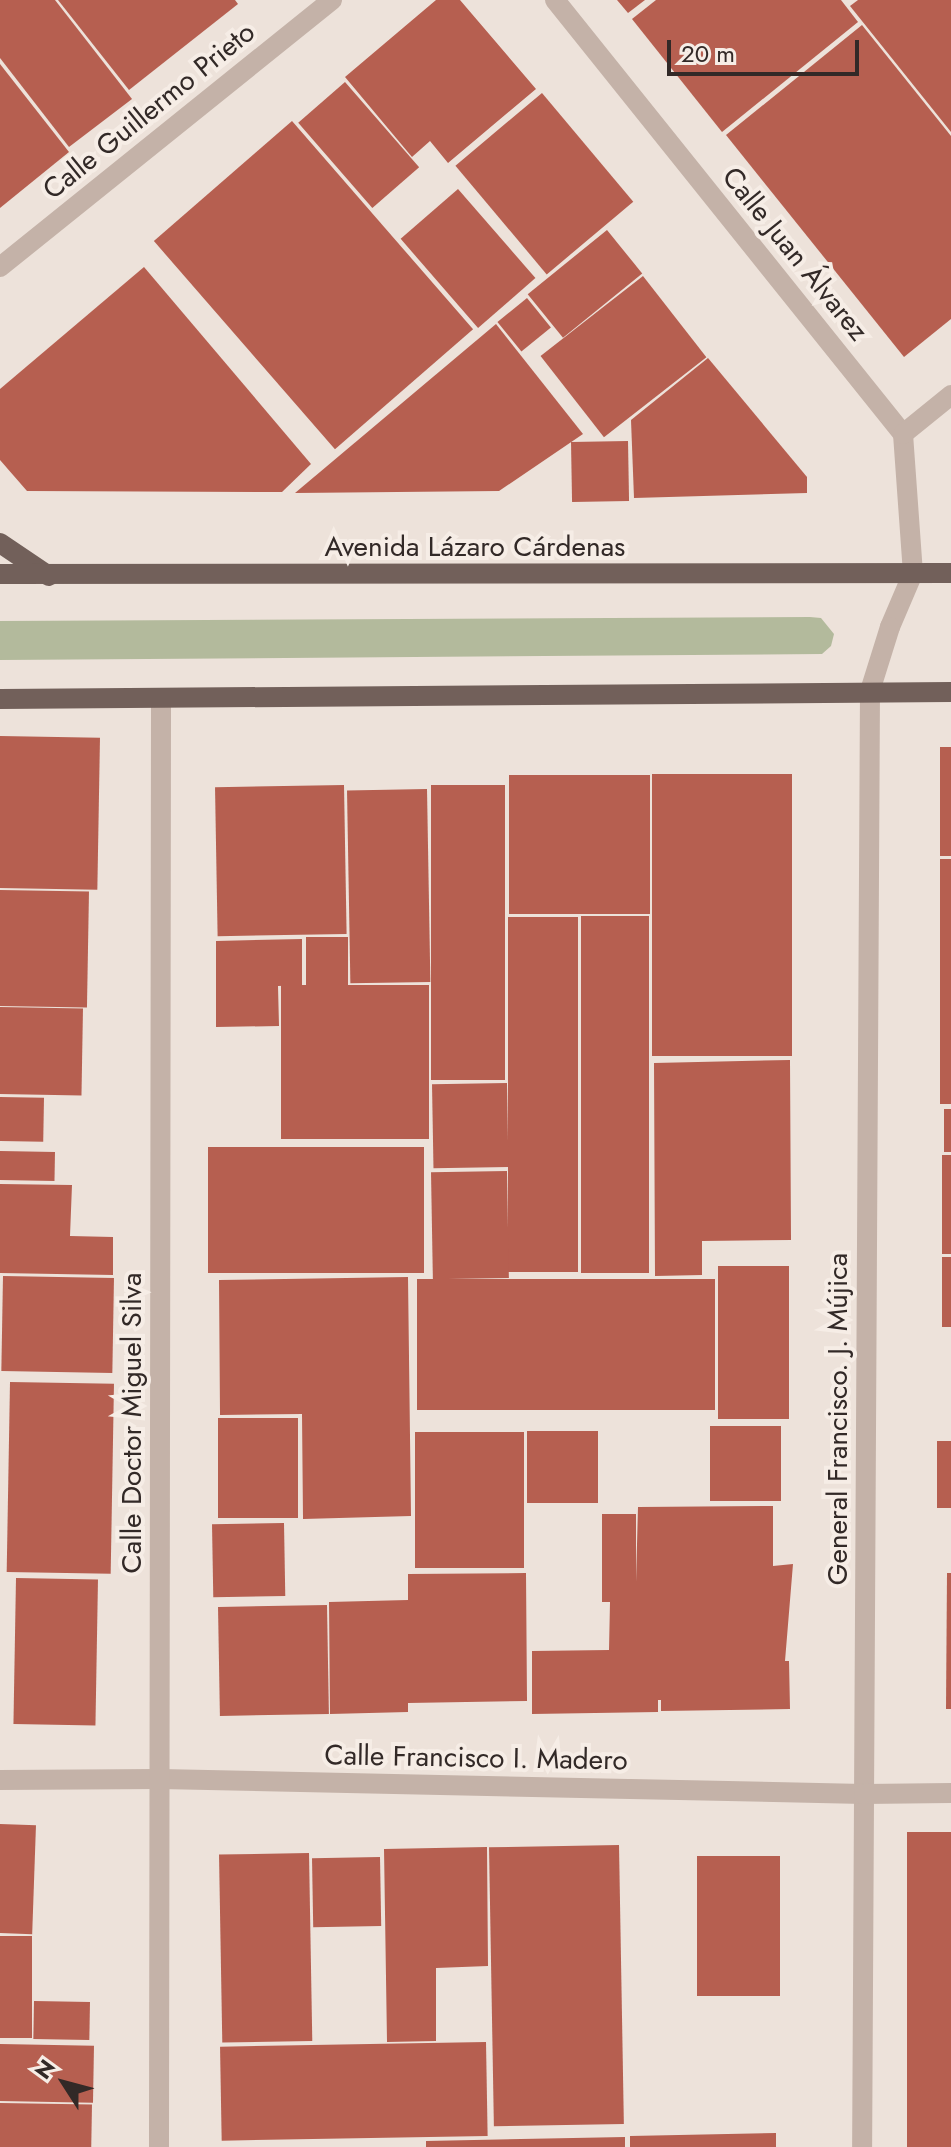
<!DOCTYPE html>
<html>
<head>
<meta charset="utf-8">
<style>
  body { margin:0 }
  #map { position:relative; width:951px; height:2147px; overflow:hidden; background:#ede2da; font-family:Jost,sans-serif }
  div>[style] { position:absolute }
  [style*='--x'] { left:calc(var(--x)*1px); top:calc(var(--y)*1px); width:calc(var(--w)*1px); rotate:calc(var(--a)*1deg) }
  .green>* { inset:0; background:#b3ba9c }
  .building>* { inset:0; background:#b65f50; transform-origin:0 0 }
  .minor>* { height:20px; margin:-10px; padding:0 10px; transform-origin:10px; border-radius:10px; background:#c4b2a8 }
  .major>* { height:20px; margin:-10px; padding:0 10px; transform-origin:10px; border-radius:10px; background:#72605a }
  span { translate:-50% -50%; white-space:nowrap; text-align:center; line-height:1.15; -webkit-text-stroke:8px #f6ede6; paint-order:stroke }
  .street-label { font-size:28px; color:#322927 }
  .north { position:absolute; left:24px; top:2043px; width:80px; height:80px; -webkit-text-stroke:6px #f6ede6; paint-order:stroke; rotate:306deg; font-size:22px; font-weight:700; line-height:32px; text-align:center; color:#322927 }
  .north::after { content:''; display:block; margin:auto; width:28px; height:36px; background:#322927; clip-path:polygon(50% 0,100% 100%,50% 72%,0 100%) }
  .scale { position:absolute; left:667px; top:40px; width:192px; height:36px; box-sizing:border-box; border:4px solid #322927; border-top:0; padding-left:10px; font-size:24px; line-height:28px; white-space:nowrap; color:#322927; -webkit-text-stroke:6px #f6ede6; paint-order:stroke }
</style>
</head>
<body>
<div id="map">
  <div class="green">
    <i style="clip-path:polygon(810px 617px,821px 618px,834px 634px,831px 646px,822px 654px,0 660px,0 621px)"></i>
  </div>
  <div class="building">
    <i style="clip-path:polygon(0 0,55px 0,132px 99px,69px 147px,0 58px)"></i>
    <i style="clip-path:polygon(58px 0,235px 0,238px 4px,129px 90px)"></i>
    <i style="clip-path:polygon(436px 0,460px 0,536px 89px,448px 163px,430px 141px,412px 157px,345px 77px)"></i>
    <i style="clip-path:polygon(617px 0,645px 0,628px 13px)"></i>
    <i style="clip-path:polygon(656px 0,841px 0,858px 22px,722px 132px,632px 19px)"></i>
    <i style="clip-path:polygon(858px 0,951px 0,951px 132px,850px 6px)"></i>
    <i style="clip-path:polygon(862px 25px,951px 136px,951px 319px,904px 357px,726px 135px)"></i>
    <i style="clip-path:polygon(0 64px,69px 152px,0 208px)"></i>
    <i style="left:345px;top:82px;width:113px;height:62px;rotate:49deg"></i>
    <i style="left:542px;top:93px;width:142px;height:113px;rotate:50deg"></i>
    <i style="left:292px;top:121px;width:276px;height:183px;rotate:49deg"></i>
    <i style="left:458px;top:189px;width:118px;height:76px;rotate:49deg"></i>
    <i style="left:607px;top:230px;width:56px;height:102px;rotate:51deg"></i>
    <i style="clip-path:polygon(144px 267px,311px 464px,282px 492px,27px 491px,0 460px,0 389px)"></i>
    <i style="left:643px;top:276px;width:103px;height:130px;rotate:52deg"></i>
    <i style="left:527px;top:298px;width:38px;height:38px;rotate:51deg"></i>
    <i style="clip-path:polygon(496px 324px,583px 434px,499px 491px,295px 493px)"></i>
    <i style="clip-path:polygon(708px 358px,807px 477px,807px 493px,634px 498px,631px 420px)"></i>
    <i style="left:628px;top:441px;width:60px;height:57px;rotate:89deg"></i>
    <i style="left:0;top:736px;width:100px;height:152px;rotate:1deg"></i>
    <i style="left:940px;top:747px;width:11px;height:109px"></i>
    <i style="left:792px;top:774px;width:282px;height:140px;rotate:90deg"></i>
    <i style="left:650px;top:775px;width:139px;height:141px;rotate:90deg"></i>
    <i style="left:344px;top:785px;width:149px;height:129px;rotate:89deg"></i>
    <i style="left:505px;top:785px;width:295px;height:74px;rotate:90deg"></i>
    <i style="left:427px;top:789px;width:193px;height:80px;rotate:89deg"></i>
    <i style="left:940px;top:859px;width:11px;height:245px"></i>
    <i style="left:0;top:890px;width:89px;height:116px;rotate:1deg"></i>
    <i style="left:649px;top:916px;width:357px;height:68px;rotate:90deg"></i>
    <i style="left:578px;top:917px;width:355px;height:70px;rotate:90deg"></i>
    <i style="left:306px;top:937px;width:42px;height:48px"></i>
    <i style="clip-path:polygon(302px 939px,302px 985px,278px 986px,279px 1026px,216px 1027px,216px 941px)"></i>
    <i style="left:429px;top:985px;width:154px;height:148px;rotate:90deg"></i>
    <i style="left:0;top:1007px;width:83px;height:87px;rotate:1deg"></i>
    <i style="clip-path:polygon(790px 1060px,791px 1240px,702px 1241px,702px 1275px,655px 1276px,654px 1063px)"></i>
    <i style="left:507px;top:1083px;width:84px;height:75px;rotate:89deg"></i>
    <i style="left:0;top:1097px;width:44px;height:44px;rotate:1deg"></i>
    <i style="left:944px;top:1109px;width:7px;height:43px"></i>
    <i style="left:424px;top:1147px;width:126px;height:216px;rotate:90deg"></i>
    <i style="left:0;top:1151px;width:55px;height:29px;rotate:1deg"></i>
    <i style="left:951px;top:1155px;width:99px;height:9px;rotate:90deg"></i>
    <i style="left:507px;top:1171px;width:107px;height:76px;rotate:89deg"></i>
    <i style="clip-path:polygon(0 1184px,72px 1185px,70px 1236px,113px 1237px,113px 1275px,0 1273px)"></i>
    <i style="left:942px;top:1257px;width:9px;height:70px"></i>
    <i style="left:789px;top:1266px;width:153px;height:71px;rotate:90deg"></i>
    <i style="left:3px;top:1276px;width:111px;height:95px;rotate:1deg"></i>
    <i style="clip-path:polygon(408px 1277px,411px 1516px,303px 1519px,302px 1414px,220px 1415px,219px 1280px)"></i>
    <i style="left:715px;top:1279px;width:131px;height:298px;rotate:90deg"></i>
    <i style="left:10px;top:1382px;width:104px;height:190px;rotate:1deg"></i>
    <i style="left:298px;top:1418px;width:100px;height:80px;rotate:90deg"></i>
    <i style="left:710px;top:1426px;width:71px;height:75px"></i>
    <i style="left:598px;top:1431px;width:72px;height:71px;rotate:90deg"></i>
    <i style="left:524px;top:1432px;width:136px;height:109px;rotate:90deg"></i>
    <i style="left:937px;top:1441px;width:14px;height:67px"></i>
    <i style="clip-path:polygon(773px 1506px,773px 1566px,793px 1564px,785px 1661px,789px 1661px,790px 1709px,661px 1711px,661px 1700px,658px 1700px,658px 1712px,532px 1714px,532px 1651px,609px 1650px,610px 1602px,602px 1602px,602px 1514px,636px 1514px,636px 1582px,638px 1507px)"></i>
    <i style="left:284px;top:1523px;width:73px;height:72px;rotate:89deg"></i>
    <i style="clip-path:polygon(526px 1573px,527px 1701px,408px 1703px,408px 1712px,330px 1714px,329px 1602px,408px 1600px,408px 1574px)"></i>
    <i style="clip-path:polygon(947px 1573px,951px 1573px,951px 1709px,946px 1709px)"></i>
    <i style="left:16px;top:1578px;width:82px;height:146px;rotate:1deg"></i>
    <i style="left:327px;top:1605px;width:109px;height:109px;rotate:89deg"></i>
    <i style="left:0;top:1824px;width:36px;height:109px;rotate:2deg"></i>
    <i style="left:907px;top:1832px;width:44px;height:315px"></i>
    <i style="left:619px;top:1845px;width:279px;height:130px;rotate:89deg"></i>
    <i style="clip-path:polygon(487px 1847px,488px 1966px,436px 1968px,436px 2041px,387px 2042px,384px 1849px)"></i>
    <i style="left:309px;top:1853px;width:188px;height:90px;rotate:89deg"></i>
    <i style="left:780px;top:1856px;width:140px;height:83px;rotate:90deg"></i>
    <i style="left:380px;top:1857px;width:69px;height:68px;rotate:89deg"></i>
    <i style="left:0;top:1936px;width:32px;height:102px"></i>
    <i style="left:34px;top:2001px;width:56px;height:38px;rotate:1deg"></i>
    <i style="left:486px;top:2042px;width:94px;height:266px;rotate:89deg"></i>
    <i style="left:0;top:2044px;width:94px;height:57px;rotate:1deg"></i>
    <i style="left:0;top:2103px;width:92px;height:44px;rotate:1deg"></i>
    <i style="clip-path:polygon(776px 2133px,776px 2147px,630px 2147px,630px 2136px)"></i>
    <i style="clip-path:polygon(625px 2137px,625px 2147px,426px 2147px,426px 2141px)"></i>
  </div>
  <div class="minor">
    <i style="--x:555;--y:0;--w:556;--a:51.28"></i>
    <i style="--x:903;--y:434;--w:139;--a:85.9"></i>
    <i style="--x:913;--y:573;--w:59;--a:113.1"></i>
    <i style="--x:890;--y:627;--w:67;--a:107.4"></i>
    <i style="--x:870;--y:691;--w:1456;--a:90.31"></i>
    <i style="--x:0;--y:267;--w:426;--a:-38.8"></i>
    <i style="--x:903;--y:434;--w:62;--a:-39.1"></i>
    <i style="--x:0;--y:1780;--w:160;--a:-0.4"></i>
    <i style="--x:160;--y:1779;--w:704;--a:1.22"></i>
    <i style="--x:864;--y:1794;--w:87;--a:-0.7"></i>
    <i style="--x:159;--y:2147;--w:1449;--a:-89.92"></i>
  </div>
  <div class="major">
    <i style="--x:0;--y:543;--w:59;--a:34"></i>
    <i style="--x:0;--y:574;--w:951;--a:-0.06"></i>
    <i style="--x:0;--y:699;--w:951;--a:-0.42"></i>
  </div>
  <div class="street-label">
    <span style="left:149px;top:111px;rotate:-39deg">Calle Guillermo Prieto</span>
    <span style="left:795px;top:254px;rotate:51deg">Calle Juan Álvarez</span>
    <span style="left:475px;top:547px">Avenida Lázaro Cárdenas</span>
    <span style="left:838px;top:1419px;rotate:-90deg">General Francisco. J. Mújica</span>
    <span style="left:132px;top:1423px;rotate:-90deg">Calle Doctor Miguel Silva</span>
    <span style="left:476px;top:1758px;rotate:1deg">Calle Francisco I. Madero</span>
  </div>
  <div class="north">N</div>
  <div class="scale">20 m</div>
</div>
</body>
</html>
